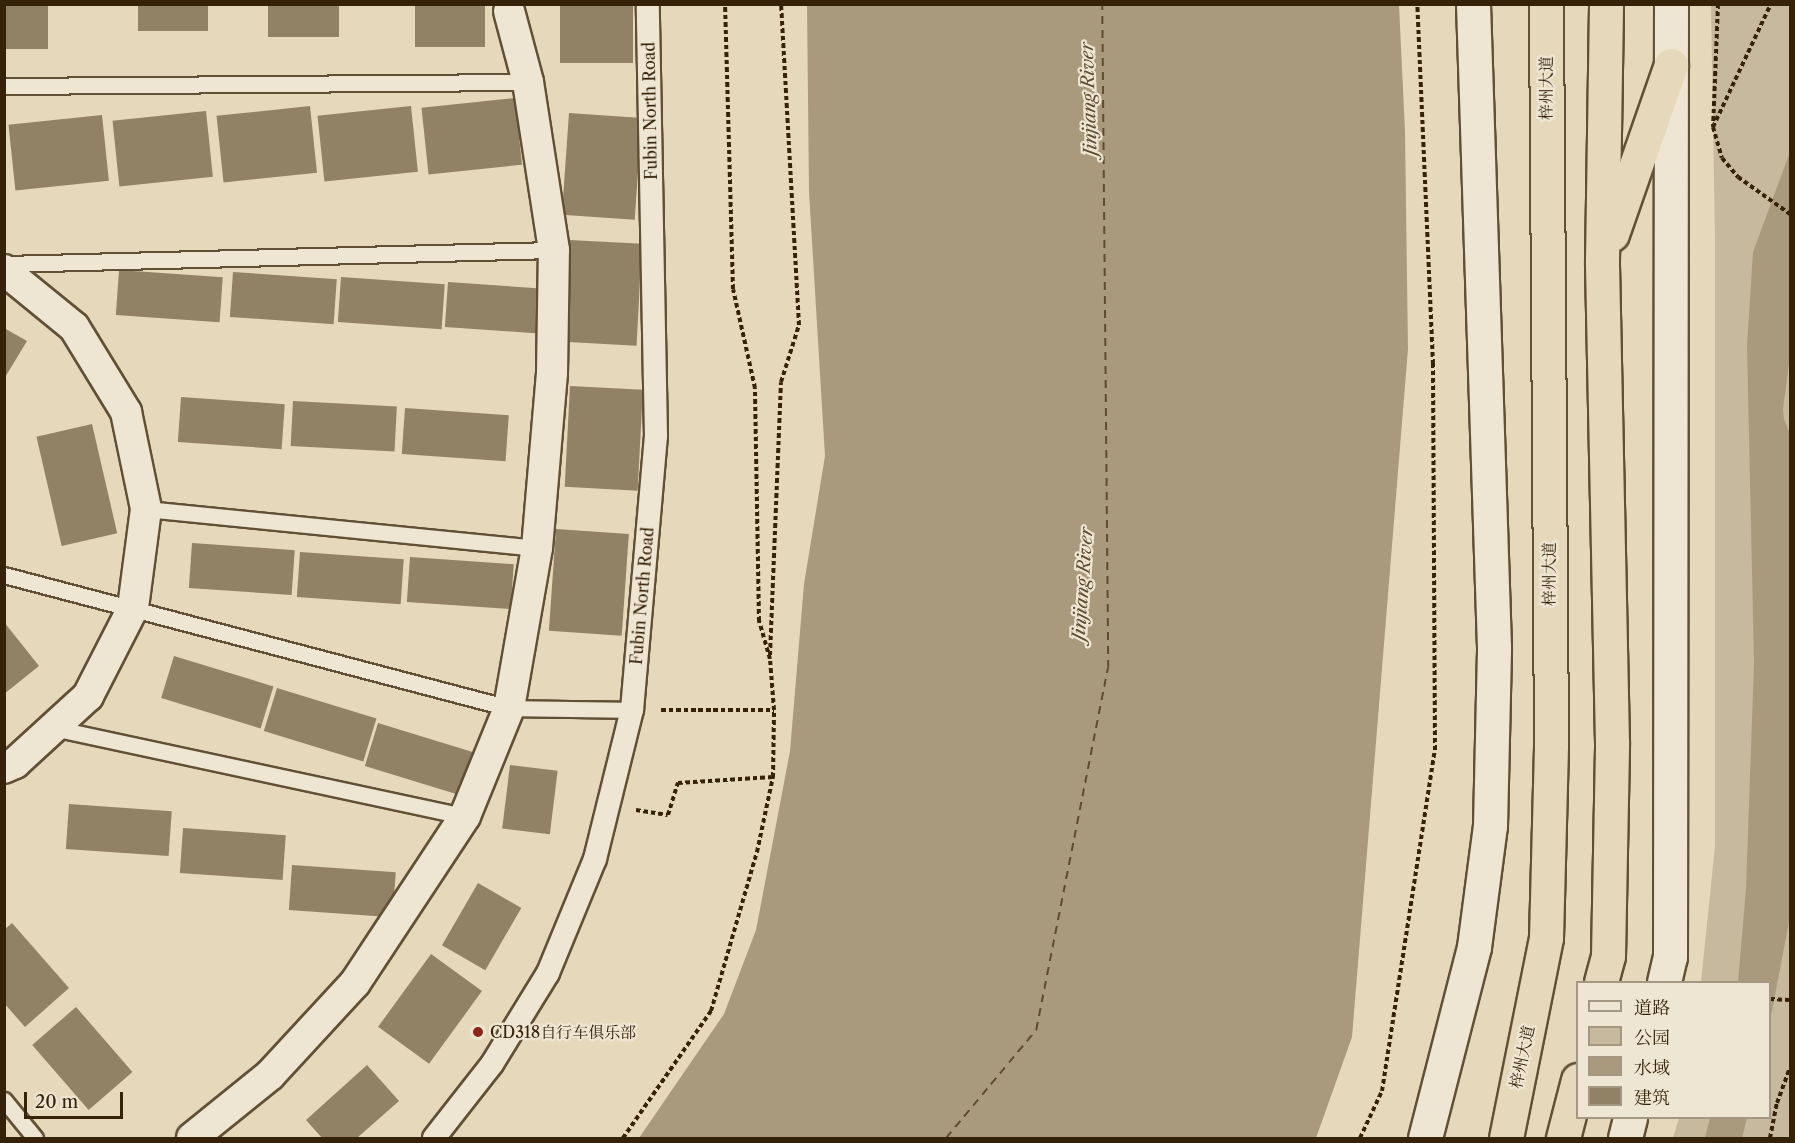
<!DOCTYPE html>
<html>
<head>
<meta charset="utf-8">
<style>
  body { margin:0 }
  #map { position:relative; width:1795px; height:1143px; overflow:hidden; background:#e5d8bb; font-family:"Libre Caslon Text","Noto Serif SC",serif }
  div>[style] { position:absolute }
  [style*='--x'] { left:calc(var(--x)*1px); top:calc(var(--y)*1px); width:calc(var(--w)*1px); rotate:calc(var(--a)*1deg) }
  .green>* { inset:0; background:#c7b99d }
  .water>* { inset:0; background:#a99a7e }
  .ferry>* { height:1.5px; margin-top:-0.75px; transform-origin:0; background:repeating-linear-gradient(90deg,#5e4c31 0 8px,transparent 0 14px) }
  .building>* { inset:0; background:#918165; transform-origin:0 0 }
  .path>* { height:4px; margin-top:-2px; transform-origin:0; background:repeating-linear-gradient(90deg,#352208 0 4.5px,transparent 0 7.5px) }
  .roads { filter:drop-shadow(2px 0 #615035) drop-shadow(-2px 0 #615035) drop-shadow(0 2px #615035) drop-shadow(0 -2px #615035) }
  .service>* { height:15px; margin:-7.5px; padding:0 7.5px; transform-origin:7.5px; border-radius:7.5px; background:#eee6d3 }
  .pedestrian>* { height:22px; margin:-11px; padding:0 11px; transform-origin:11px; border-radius:11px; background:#eee6d3 }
  .minor>* { height:30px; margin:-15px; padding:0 15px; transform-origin:15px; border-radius:15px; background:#eee6d3 }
  .secondary>* { height:33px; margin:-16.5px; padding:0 16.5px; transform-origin:16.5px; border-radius:16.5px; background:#eee6d3 }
  .trunk>* { height:33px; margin:-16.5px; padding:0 16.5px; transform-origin:16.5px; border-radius:16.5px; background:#e5d8bb }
  .dots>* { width:16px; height:16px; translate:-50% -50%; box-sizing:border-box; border:3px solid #eee6d3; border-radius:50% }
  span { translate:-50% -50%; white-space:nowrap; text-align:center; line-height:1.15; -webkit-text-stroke:4.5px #eee6d3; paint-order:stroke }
  .street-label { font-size:16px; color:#352208 }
  .poi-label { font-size:16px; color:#352208 }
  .left { translate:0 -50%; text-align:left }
  .water-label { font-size:18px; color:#5e4c31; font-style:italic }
  .frame { position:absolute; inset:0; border:6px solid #352208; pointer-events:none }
  .legend { position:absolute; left:1576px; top:981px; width:195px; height:138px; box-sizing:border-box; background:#eee6d3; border:2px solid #a49882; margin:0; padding:8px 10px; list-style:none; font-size:18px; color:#352208 }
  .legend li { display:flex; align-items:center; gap:12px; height:30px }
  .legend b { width:30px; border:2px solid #a49882 }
  .scale { position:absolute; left:24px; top:1092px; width:99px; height:27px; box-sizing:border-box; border:3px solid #352208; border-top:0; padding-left:8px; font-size:18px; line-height:21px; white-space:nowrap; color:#352208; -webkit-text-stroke:4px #eee6d3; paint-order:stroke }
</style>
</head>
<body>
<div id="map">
  <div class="green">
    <i style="clip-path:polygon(1711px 5px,1790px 5px,1790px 1138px,1673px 1138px,1679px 1118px,1770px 1118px,1770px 982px,1701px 982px,1715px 846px,1715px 239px)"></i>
  </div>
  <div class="water">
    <i style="clip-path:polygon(807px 5px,1399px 5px,1405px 131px,1408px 349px,1352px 1037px,1316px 1138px,639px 1138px,724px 1014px,756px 930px,790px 751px,804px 584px,825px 456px,809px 192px)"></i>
    <i style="clip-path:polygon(1790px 152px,1790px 356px,1783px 409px,1784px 419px,1790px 434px,1790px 917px,1770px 1021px,1770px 982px,1738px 982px,1746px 889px,1754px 663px,1747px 345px,1753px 252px)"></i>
    <i style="clip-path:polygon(1710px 1118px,1747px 1118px,1742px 1138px,1705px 1138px)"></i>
  </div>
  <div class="ferry">
    <i style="--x:946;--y:1138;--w:141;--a:-50.2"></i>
    <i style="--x:1036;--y:1030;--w:369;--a:-78.8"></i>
    <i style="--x:1108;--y:668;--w:664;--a:-90.52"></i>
  </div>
  <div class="building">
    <i style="left:138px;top:4px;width:70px;height:27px"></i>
    <i style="left:268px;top:4px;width:71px;height:33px"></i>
    <i style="left:415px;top:4px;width:70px;height:43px"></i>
    <i style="left:560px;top:4px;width:73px;height:59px"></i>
    <i style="left:4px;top:5px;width:44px;height:44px"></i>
    <i style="left:515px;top:98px;width:67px;height:94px;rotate:84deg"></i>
    <i style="left:310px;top:106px;width:67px;height:94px;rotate:84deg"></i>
    <i style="left:411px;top:106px;width:66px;height:94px;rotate:84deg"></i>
    <i style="left:206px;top:111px;width:66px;height:94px;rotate:84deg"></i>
    <i style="left:569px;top:113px;width:73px;height:102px;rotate:4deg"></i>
    <i style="left:102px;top:115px;width:66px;height:94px;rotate:84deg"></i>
    <i style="left:569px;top:240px;width:73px;height:102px;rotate:3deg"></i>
    <i style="left:119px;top:270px;width:104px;height:45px;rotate:4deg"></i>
    <i style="left:233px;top:272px;width:104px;height:45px;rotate:4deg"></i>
    <i style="left:341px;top:277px;width:104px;height:45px;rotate:4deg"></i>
    <i style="left:448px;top:282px;width:104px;height:45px;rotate:4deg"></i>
    <i style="clip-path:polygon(4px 328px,27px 341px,4px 379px)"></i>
    <i style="left:570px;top:386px;width:73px;height:101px;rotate:3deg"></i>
    <i style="left:181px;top:397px;width:104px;height:45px;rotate:4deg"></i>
    <i style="left:293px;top:401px;width:104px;height:45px;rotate:3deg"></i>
    <i style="left:405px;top:408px;width:104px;height:46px;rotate:4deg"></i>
    <i style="left:92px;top:424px;width:112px;height:57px;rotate:77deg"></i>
    <i style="left:556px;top:529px;width:73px;height:102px;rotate:4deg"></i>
    <i style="left:192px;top:543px;width:103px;height:45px;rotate:4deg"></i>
    <i style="left:300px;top:552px;width:104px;height:45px;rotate:4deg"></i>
    <i style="left:410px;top:557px;width:104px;height:45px;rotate:4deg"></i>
    <i style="clip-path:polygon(4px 622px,39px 666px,4px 694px)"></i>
    <i style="left:174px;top:656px;width:104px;height:44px;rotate:17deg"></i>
    <i style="left:277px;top:688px;width:104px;height:45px;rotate:17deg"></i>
    <i style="left:378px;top:723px;width:104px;height:45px;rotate:17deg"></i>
    <i style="left:510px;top:765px;width:48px;height:64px;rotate:7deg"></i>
    <i style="left:69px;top:804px;width:103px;height:45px;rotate:4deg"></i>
    <i style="left:183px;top:828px;width:103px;height:45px;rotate:4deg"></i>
    <i style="left:292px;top:865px;width:104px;height:45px;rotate:4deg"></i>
    <i style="left:478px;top:883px;width:50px;height:72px;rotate:30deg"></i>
    <i style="clip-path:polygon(12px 923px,69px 988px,25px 1027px,4px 1003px,4px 930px)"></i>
    <i style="left:431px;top:954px;width:63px;height:90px;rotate:36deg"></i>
    <i style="left:76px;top:1007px;width:86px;height:58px;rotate:49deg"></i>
    <i style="clip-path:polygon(367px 1065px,399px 1101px,357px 1138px,322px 1138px,306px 1120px)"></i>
  </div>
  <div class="path">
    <i style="--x:1718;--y:4;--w:123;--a:92.3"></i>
    <i style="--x:1713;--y:127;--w:136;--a:-64.8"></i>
    <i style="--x:1713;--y:127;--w:32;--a:74"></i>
    <i style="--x:1722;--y:158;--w:25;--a:50"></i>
    <i style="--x:1738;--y:177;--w:64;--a:35.4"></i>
    <i style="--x:770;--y:655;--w:273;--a:-87.7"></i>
    <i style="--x:781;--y:382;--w:60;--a:-72.5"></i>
    <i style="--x:799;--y:325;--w:322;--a:-93.2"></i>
    <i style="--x:661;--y:710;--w:113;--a:0"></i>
    <i style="--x:636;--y:810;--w:32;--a:9"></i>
    <i style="--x:668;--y:815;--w:34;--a:-73"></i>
    <i style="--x:678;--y:783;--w:95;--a:-3.6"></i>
    <i style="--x:1770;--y:999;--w:20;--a:3"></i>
    <i style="--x:623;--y:1138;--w:155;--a:-55.3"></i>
    <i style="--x:711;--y:1011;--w:166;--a:-73.9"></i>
    <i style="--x:757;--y:852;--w:77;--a:-78"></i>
    <i style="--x:773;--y:777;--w:67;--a:-89.1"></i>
    <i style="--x:774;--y:710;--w:51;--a:-94.5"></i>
    <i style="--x:770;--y:659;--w:40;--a:-106"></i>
    <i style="--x:759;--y:621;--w:233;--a:-91"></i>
    <i style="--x:755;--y:388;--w:101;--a:-102.5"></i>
    <i style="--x:733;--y:289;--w:285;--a:-91.6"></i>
    <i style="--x:1360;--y:1138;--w:52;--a:-64.9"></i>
    <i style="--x:1382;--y:1091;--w:345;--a:-81.2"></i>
    <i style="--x:1435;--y:750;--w:386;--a:-90.3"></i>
    <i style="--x:1433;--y:364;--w:360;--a:-92.5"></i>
    <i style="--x:1770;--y:1138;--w:36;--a:-79"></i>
    <i style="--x:1777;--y:1103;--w:37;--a:-70"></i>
  </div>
  <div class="roads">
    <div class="service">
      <i style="--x:4;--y:86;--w:524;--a:-0.44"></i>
      <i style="--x:4;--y:264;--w:550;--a:-1.46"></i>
      <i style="--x:146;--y:509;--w:393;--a:5.7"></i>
      <i style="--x:4;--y:575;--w:522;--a:14.75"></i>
      <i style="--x:509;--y:708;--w:123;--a:0.9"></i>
      <i style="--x:53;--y:728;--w:421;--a:12.1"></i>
      <i style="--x:4;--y:1100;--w:49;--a:50.8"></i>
    </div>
    <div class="pedestrian">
      <i style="--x:434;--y:1138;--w:94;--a:-51.9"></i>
      <i style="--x:492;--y:1064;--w:107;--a:-58.4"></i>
      <i style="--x:548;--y:973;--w:123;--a:-67.6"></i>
      <i style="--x:595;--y:859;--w:154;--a:-76.1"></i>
      <i style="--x:632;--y:710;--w:275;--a:-85"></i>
      <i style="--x:656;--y:436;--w:432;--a:-91.1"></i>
    </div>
    <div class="minor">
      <i style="--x:4;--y:270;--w:90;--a:39.2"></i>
      <i style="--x:74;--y:327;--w:100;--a:58.5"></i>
      <i style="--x:126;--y:412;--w:99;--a:78.3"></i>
      <i style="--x:146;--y:509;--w:100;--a:97.5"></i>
      <i style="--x:133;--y:608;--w:99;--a:117.1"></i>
      <i style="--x:88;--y:696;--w:99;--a:137.5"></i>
      <i style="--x:15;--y:763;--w:12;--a:156"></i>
      <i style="--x:192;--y:1138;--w:100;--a:-38.9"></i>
      <i style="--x:270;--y:1075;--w:125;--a:-47.3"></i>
      <i style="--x:355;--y:983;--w:200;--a:-56.6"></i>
      <i style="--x:465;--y:816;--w:117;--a:-67.8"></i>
      <i style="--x:509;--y:708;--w:162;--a:-80.1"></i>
      <i style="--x:537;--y:548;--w:176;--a:-85.1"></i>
      <i style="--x:552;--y:373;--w:123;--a:-89.1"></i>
      <i style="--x:554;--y:250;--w:170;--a:-98.8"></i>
      <i style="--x:528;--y:82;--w:73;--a:-105"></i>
    </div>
    <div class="secondary">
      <i style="--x:1664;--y:982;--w:26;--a:-77"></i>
      <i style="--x:1670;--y:957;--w:953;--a:-89.94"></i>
      <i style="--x:1425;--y:1138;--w:197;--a:-75.6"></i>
      <i style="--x:1474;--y:947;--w:122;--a:-82.5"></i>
      <i style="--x:1490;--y:826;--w:179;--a:-88.7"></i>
      <i style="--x:1494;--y:647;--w:643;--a:-91.87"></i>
      <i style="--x:1625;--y:1138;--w:21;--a:-76"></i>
    </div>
    <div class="trunk">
      <i style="--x:1612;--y:234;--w:179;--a:-70.8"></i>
      <i style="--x:1601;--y:982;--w:27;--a:-75"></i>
      <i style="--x:1608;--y:956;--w:214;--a:-88.9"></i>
      <i style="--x:1612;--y:742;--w:481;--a:-91.2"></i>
      <i style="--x:1602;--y:261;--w:257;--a:-89.1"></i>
      <i style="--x:1506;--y:1138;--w:204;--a:-78.7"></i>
      <i style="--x:1546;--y:938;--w:193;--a:-88.5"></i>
      <i style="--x:1551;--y:745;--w:741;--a:-90.39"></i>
      <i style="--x:1563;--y:1138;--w:60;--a:-75.5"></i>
    </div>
  </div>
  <div class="dots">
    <i style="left:478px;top:1032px;background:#8f2418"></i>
  </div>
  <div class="street-label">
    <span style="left:1546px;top:88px;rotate:-90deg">梓州大道</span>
    <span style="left:650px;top:111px;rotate:-91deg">Fubin North Road</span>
    <span style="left:1549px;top:574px;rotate:-90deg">梓州大道</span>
    <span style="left:642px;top:596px;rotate:-85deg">Fubin North Road</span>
    <span style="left:1522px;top:1057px;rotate:-78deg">梓州大道</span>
  </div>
  <div class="poi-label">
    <span class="left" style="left:490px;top:1032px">CD318自行车俱乐部</span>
  </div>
  <div class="water-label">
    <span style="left:1089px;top:99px;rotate:-92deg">Jinjiang River</span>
    <span style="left:1083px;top:584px;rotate:-86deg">Jinjiang River</span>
  </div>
  <div class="frame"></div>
  <ul class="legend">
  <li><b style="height:8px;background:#eee6d3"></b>道路</li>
  <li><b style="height:16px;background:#c7b99d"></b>公园</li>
  <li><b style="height:16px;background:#a99a7e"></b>水域</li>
  <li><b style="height:16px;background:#918165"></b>建筑</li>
  </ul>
  <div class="scale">20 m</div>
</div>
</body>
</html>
